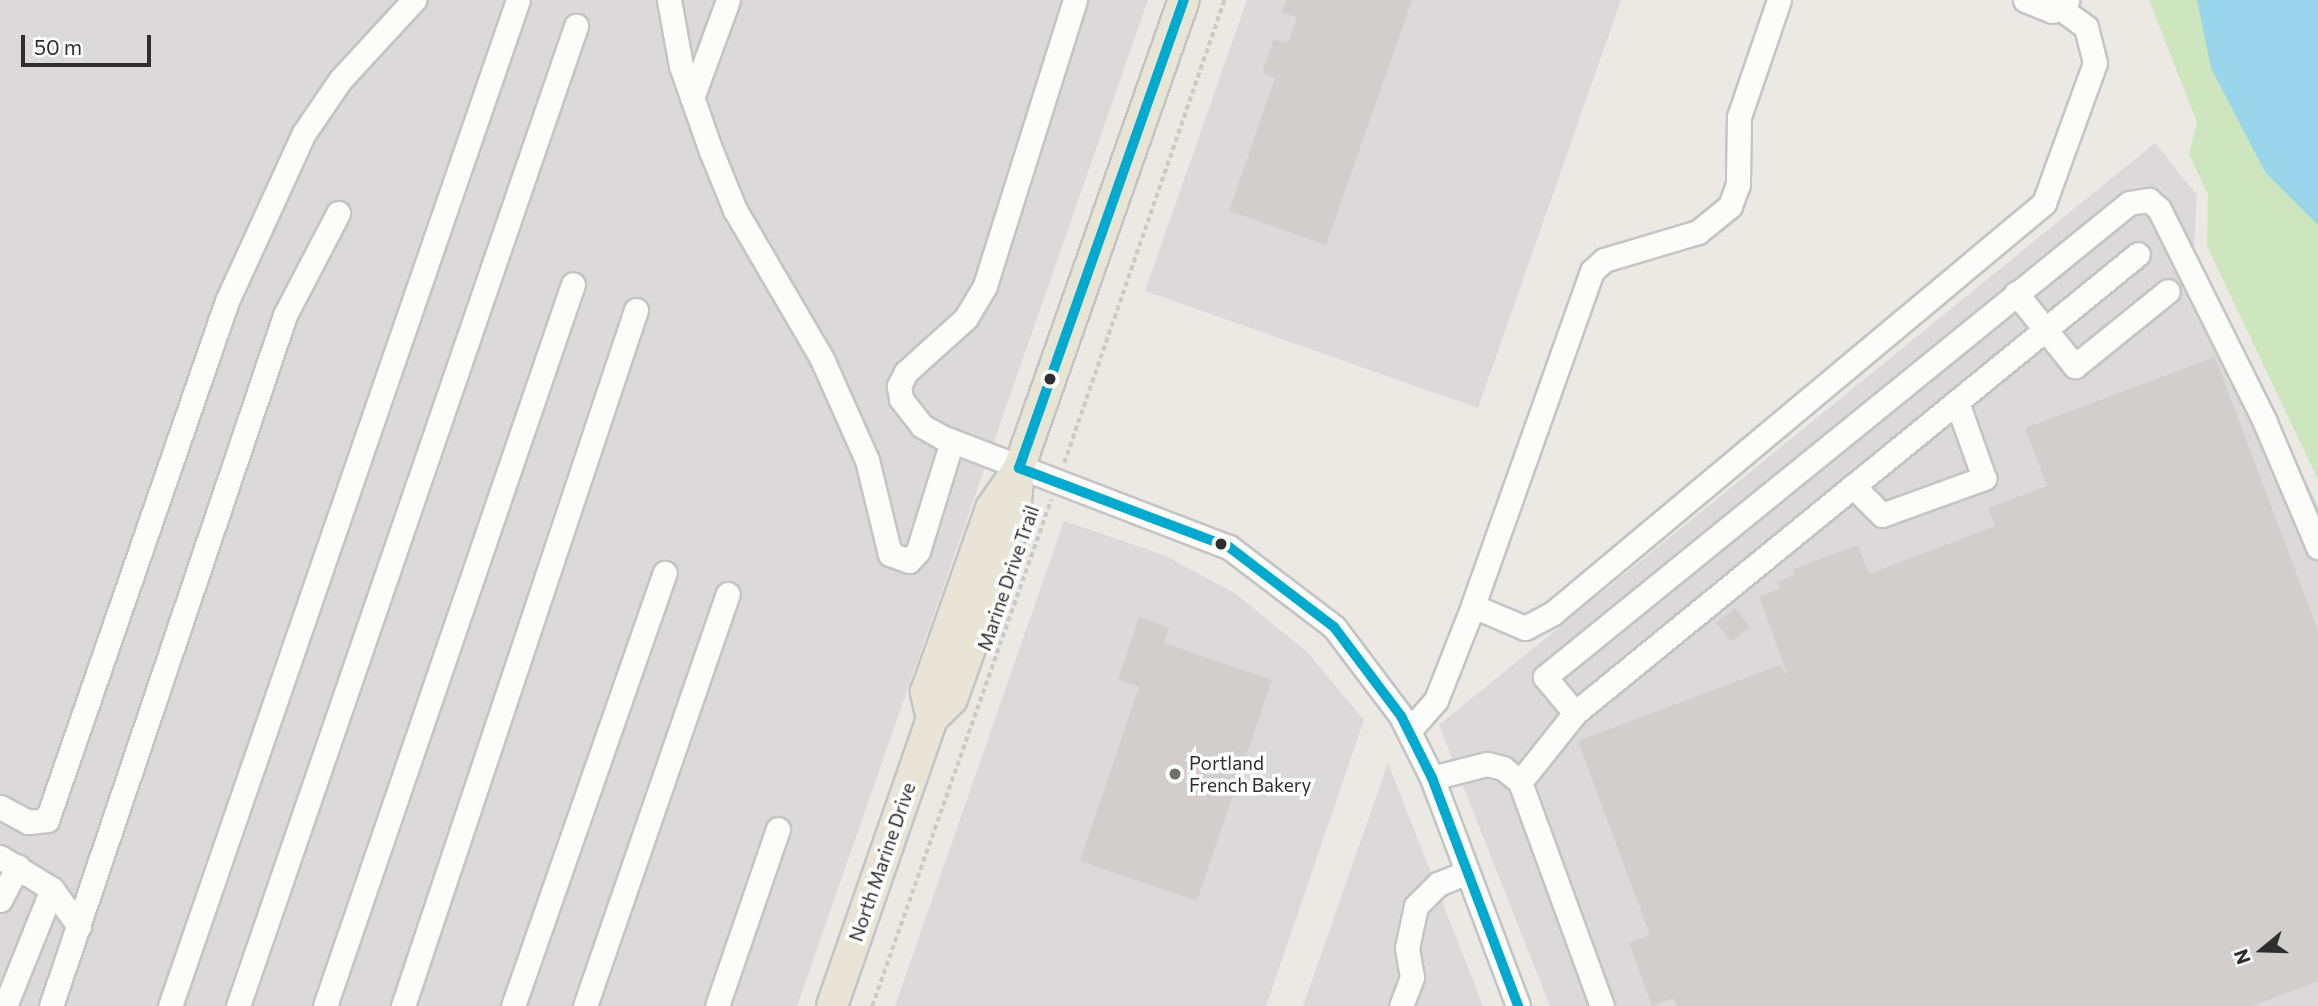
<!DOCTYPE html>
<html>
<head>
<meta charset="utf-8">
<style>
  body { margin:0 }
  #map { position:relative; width:2318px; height:1006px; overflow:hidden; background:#ece8e4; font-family:Commissioner,sans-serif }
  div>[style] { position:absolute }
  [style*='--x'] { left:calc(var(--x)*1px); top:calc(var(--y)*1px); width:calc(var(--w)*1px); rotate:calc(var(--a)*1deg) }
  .industrial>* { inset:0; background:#dcd9db }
  .green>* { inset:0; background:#cee6be }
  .water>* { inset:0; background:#99d6ec }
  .building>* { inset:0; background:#d1cecb; transform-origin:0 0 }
  .path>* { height:3.5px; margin-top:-1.75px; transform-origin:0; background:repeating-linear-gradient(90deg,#c9c9c8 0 5px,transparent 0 8.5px) }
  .roads { filter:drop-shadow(2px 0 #c5c4c5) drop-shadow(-2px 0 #c5c4c5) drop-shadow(0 2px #c5c4c5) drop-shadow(0 -2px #c5c4c5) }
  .minor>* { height:23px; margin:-11.5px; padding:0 11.5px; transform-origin:11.5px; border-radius:11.5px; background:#fcfcfb }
  .major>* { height:30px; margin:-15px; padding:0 15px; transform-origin:15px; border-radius:15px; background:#e8e4d6 }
  .bus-1>* { height:10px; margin:-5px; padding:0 5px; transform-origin:5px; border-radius:5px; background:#00a9ce }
  .dots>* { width:19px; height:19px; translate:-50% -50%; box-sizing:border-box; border:4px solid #fff; border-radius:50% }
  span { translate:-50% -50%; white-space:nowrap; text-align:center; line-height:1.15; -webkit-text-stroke:7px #fff; paint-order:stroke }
  .street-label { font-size:19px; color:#2e2e2e }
  .poi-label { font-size:19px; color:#2e2e2e }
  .left { translate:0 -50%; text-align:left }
  .north { position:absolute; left:2227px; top:915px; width:70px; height:70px; -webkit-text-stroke:5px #fff; paint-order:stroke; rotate:251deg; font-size:19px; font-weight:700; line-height:28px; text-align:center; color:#2e2e2e }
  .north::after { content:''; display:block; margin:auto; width:24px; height:32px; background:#2e2e2e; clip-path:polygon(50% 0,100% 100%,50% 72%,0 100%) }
  .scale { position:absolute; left:21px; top:35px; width:130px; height:32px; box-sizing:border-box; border:4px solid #2e2e2e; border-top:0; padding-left:9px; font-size:21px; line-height:24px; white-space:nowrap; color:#2e2e2e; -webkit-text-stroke:5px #fff; paint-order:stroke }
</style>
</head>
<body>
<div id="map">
  <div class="industrial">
    <i style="clip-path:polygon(0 0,1148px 0,797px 1006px,0 1006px)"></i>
    <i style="clip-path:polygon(1247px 0,1621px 0,1478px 408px,1145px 291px)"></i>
    <i style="clip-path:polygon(2155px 143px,2197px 195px,2193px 265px,2212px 289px,2318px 506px,2318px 1006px,1550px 1006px,1439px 725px)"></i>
    <i style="clip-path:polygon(1064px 521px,1164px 555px,1236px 594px,1307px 652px,1364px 720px,1266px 1006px,895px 1006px)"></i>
    <i style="clip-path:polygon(1388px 763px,1483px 1006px,1303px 1006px)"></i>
  </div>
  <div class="green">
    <i style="clip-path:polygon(2149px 0,2318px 0,2318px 480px,2207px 246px,2208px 195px,2189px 154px,2197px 122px)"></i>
  </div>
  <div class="water">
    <i style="clip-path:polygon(2197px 0,2318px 0,2318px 225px,2265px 172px,2211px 68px)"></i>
  </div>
  <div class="building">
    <i style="clip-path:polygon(1286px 0,1412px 0,1326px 245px,1229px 211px,1275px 78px,1262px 73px,1274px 39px,1288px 43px,1297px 17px,1282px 12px)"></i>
    <i style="clip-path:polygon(2215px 357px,2318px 631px,2318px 981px,2252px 1006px,1677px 1006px,1674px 998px,1652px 1006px,1629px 943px,1650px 935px,1578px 741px,1780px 665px,1789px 678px,1759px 596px,1780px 589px,1777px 582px,1795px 575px,1793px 569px,1858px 545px,1869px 574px,1995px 526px,1988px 508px,2047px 486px,2025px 428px)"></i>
    <i style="left:1735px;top:608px;width:24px;height:24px;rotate:52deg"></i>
    <i style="clip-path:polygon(1139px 617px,1169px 628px,1164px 643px,1272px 680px,1197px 901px,1080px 861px,1139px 687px,1118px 680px)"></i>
  </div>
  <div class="path">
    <i style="--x:1064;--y:463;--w:490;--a:-70.9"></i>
    <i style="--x:872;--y:1006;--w:537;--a:-70.52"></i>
  </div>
  <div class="roads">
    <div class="minor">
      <i style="--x:669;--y:0;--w:67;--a:79.7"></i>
      <i style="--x:681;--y:66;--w:90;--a:70.6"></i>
      <i style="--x:711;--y:151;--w:64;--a:67.9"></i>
      <i style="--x:735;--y:210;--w:173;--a:59.7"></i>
      <i style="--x:822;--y:359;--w:111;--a:66"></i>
      <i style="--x:867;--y:460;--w:97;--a:76.3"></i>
      <i style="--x:890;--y:554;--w:20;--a:20"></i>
      <i style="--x:909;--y:561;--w:13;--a:-48"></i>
      <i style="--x:918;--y:551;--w:115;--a:-72.8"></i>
      <i style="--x:1075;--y:0;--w:300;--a:107.5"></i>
      <i style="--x:985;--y:286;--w:37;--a:121"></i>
      <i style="--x:966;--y:318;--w:81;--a:138"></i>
      <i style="--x:906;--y:372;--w:16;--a:117"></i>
      <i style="--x:899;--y:386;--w:13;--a:81"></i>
      <i style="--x:901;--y:399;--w:34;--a:52"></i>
      <i style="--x:922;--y:426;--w:23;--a:29"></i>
      <i style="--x:942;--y:437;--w:307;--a:21"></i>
      <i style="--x:1229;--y:547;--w:132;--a:37.3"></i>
      <i style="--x:1334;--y:627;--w:111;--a:53"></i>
      <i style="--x:1401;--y:716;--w:69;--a:63.4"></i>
      <i style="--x:1432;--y:778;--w:244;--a:69.3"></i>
      <i style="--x:1779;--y:0;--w:124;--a:108.9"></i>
      <i style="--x:1739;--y:117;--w:67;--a:90.9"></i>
      <i style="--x:1738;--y:184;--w:23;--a:110"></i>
      <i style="--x:1730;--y:206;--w:41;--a:140.9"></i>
      <i style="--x:1698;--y:232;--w:98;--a:163.4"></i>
      <i style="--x:1604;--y:260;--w:16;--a:137"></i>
      <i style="--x:1592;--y:271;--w:356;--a:109.6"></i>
      <i style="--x:1473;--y:606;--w:56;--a:22.9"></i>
      <i style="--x:1525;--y:628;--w:32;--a:-28"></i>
      <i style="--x:1553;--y:613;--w:640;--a:-39.86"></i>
      <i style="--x:2044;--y:203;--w:149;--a:-70"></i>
      <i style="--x:2095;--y:63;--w:37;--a:-104"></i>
      <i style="--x:2086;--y:27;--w:31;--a:-144"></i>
      <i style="--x:2025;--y:0;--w:29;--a:22"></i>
      <i style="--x:2052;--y:11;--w:19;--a:-36"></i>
      <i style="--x:692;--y:98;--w:104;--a:-69.8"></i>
      <i style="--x:2016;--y:293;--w:94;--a:51.1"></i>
      <i style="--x:2075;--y:366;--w:119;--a:-38.9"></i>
      <i style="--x:1853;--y:486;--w:41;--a:45"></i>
      <i style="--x:1882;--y:515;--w:109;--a:-19.9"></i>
      <i style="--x:1984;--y:478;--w:81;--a:-109.6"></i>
      <i style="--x:1575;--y:713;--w:47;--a:-129.8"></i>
      <i style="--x:1545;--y:677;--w:752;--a:-39.06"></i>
      <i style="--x:2129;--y:203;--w:20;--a:-9"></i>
      <i style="--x:2149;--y:200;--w:13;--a:42"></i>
      <i style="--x:2159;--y:209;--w:236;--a:63.5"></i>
      <i style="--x:2264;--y:420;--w:138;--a:67"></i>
      <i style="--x:1409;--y:731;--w:41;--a:-48.9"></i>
      <i style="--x:1436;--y:700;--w:101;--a:-68.5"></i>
      <i style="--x:1432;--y:778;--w:57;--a:-14.3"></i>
      <i style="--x:1487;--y:764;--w:16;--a:14"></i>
      <i style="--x:1503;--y:768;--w:22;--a:39"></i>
      <i style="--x:1520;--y:782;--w:88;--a:-51.4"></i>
      <i style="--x:1575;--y:713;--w:726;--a:-39.19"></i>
      <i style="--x:1520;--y:782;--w:239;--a:69.9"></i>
      <i style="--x:0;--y:807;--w:32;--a:28"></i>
      <i style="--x:28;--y:822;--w:19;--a:-6"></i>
      <i style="--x:47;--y:820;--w:549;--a:-70.87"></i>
      <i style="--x:227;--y:301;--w:185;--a:-65.4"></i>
      <i style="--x:304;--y:133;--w:65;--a:-55.6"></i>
      <i style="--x:341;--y:79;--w:108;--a:-47.3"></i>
      <i style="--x:0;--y:857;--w:61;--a:31.6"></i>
      <i style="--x:52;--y:889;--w:46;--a:53.9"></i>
      <i style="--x:0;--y:900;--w:38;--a:-62"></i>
      <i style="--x:5;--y:1006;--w:126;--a:-68.1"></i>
      <i style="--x:51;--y:1006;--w:730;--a:-71.29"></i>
      <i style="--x:285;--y:315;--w:115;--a:-62.5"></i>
      <i style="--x:170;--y:1006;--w:1064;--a:-70.92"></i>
      <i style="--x:238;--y:1006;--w:1037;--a:-70.97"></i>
      <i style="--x:325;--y:1006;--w:763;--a:-71.04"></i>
      <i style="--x:403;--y:1006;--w:734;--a:-71.49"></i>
      <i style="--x:513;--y:1006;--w:459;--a:-70.7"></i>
      <i style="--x:585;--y:1006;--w:436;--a:-70.9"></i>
      <i style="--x:717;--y:1006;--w:187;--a:-71"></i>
      <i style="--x:1401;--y:1006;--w:31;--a:-69"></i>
      <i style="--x:1412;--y:977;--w:29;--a:-100"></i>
      <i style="--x:1407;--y:948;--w:43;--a:-77.9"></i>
      <i style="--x:1416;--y:906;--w:31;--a:-45"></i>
      <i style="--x:1438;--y:884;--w:31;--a:-22"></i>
    </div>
    <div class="major">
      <i style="--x:932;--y:719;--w:28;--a:-103"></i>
      <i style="--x:926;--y:692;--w:195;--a:-70.5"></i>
      <i style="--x:991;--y:508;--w:49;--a:-55"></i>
      <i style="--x:832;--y:1006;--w:304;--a:-70.8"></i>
      <i style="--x:932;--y:719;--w:28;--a:-45"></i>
      <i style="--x:952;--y:699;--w:185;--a:-70.4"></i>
      <i style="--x:1014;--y:525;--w:57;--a:-85"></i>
      <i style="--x:1019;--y:468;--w:496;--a:-70.6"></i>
    </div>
  </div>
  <div class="bus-1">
    <i style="--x:1019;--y:468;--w:224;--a:20.6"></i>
    <i style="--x:1229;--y:547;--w:132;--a:37.3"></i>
    <i style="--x:1334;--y:627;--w:111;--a:53"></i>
    <i style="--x:1401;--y:716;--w:69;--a:63.4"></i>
    <i style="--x:1432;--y:778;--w:244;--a:69.3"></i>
    <i style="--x:1019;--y:468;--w:496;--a:-70.6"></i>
  </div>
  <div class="dots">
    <i style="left:1050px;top:379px;background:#2e2e2e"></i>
    <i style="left:1221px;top:544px;background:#2e2e2e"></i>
    <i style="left:1175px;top:774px;background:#706f6e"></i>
  </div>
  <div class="street-label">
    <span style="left:1008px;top:578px;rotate:-71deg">Marine Drive Trail</span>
    <span style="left:882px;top:862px;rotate:-71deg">North Marine Drive</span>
  </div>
  <div class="poi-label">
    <span class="left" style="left:1189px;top:774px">Portland<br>French Bakery</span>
  </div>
  <div class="north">N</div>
  <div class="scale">50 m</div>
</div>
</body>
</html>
